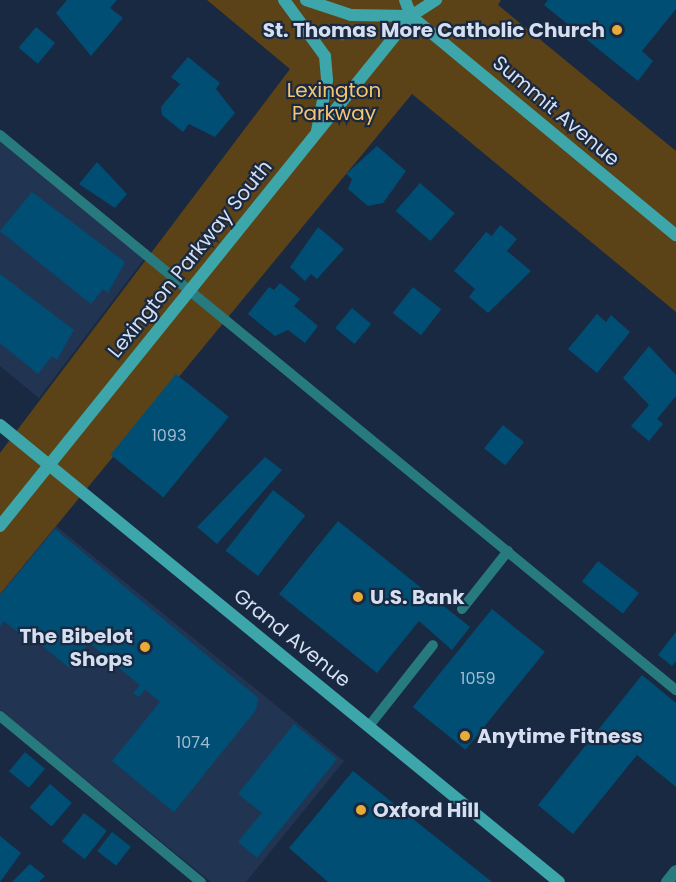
<!DOCTYPE html>
<html>
<head>
<meta charset="utf-8">
<style>
  body { margin:0 }
  #map { position:relative; width:676px; height:882px; overflow:hidden; background:#192942; font-family:Poppins,sans-serif }
  div>[style] { position:absolute }
  [style*='--x'] { left:calc(var(--x)*1px); top:calc(var(--y)*1px); width:calc(var(--w)*1px); rotate:calc(var(--a)*1deg) }
  .built>* { inset:0; background:#213553 }
  .green>* { inset:0; background:#5b4317 }
  .building>* { inset:0; background:#004e74; transform-origin:0 0 }
  .path>* { height:4px; margin-top:-2px; transform-origin:0; background:repeating-linear-gradient(90deg,#5a687e 0 3px,transparent 0 6px) }
  .lane>* { height:10px; margin:-5px; padding:0 5px; transform-origin:5px; border-radius:5px; background:#277b7f }
  .street>* { height:12px; margin:-6px; padding:0 6px; transform-origin:6px; border-radius:6px; background:#277b7f }
  .secondary>* { height:12px; margin:-6px; padding:0 6px; transform-origin:6px; border-radius:6px; background:#3ca6aa }
  .dots>* { width:16px; height:16px; translate:-50% -50%; box-sizing:border-box; border:3px solid #192942; border-radius:50% }
  span { translate:-50% -50%; white-space:nowrap; text-align:center; line-height:1.15; -webkit-text-stroke:4.5px #192942; paint-order:stroke }
  .number-label { font-size:16px; color:#a0bbd1 }
  .number-label span { -webkit-text-stroke-width:0 }
  .poi-label { font-size:20px; color:#d5dff0; font-weight:700 }
  .right { translate:-100% -50%; text-align:right }
  .left { translate:0 -50%; text-align:left }
  .park-label { font-size:20px; color:#f6c572 }
  .street-label { font-size:20px; color:#d5dff0 }
</style>
</head>
<body>
<div id="map">
  <div class="built">
    <i style="clip-path:polygon(0 142px,144px 259px,39px 398px,0 366px)"></i>
    <i style="clip-path:polygon(56px 526px,344px 761px,246px 882px,211px 882px,0 710px,0 594px)"></i>
  </div>
  <div class="green">
    <i style="clip-path:polygon(207px 0,501px 0,498px 5px,676px 151px,676px 312px,412px 94px,0 594px,0 453px,290px 69px)"></i>
  </div>
  <div class="building">
    <i style="clip-path:polygon(67px 0,117px 0,110px 8px,123px 18px,91px 56px,56px 13px)"></i>
    <i style="clip-path:polygon(548px 0,676px 0,676px 9px,642px 51px,653px 61px,638px 81px,544px 5px)"></i>
    <i style="left:36px;top:27px;width:25px;height:27px;rotate:40deg"></i>
    <i style="clip-path:polygon(188px 57px,220px 83px,216px 89px,235px 113px,215px 137px,189px 124px,183px 132px,162px 115px,161px 107px,180px 84px,171px 77px)"></i>
    <i style="clip-path:polygon(377px 146px,406px 171px,383px 203px,368px 206px,348px 189px,352px 179px,346px 174px)"></i>
    <i style="clip-path:polygon(97px 162px,127px 194px,115px 208px,79px 184px)"></i>
    <i style="left:420px;top:183px;width:46px;height:37px;rotate:41deg"></i>
    <i style="clip-path:polygon(32px 192px,125px 262px,108px 293px,103px 289px,91px 304px,0 231px)"></i>
    <i style="clip-path:polygon(500px 225px,517px 239px,507px 251px,531px 271px,488px 313px,469px 297px,475px 289px,454px 271px,486px 232px,492px 236px)"></i>
    <i style="clip-path:polygon(318px 227px,344px 249px,317px 279px,311px 274px,305px 281px,290px 267px)"></i>
    <i style="clip-path:polygon(0 274px,74px 330px,57px 360px,52px 356px,38px 374px,0 343px)"></i>
    <i style="clip-path:polygon(280px 283px,300px 299px,294px 306px,318px 326px,305px 343px,288px 330px,275px 336px,248px 314px,269px 287px,274px 290px)"></i>
    <i style="left:413px;top:287px;width:36px;height:33px;rotate:38deg"></i>
    <i style="left:352px;top:308px;width:25px;height:26px;rotate:40deg"></i>
    <i style="clip-path:polygon(597px 314px,606px 322px,611px 315px,630px 332px,597px 373px,568px 349px)"></i>
    <i style="clip-path:polygon(649px 346px,676px 375px,676px 396px,657px 419px,663px 424px,649px 441px,631px 426px,649px 405px,623px 378px)"></i>
    <i style="left:176px;top:374px;width:68px;height:104px;rotate:39deg"></i>
    <i style="left:503px;top:425px;width:27px;height:30px;rotate:39deg"></i>
    <i style="clip-path:polygon(265px 457px,282px 470px,217px 544px,197px 527px)"></i>
    <i style="left:273px;top:490px;width:41px;height:77px;rotate:38deg"></i>
    <i style="clip-path:polygon(338px 521px,470px 627px,452px 650px,419px 621px,377px 673px,279px 594px)"></i>
    <i style="clip-path:polygon(55px 529px,258px 698px,256px 710px,174px 812px,112px 761px,160px 702px,145px 689px,139px 697px,133px 693px,140px 685px,89px 643px,69px 668px,31px 636px,27px 640px,4px 621px,0 626px,0 595px)"></i>
    <i style="left:598px;top:561px;width:52px;height:26px;rotate:38deg"></i>
    <i style="left:492px;top:609px;width:68px;height:126px;rotate:39deg"></i>
    <i style="clip-path:polygon(676px 632px,676px 661px,672px 666px,658px 655px)"></i>
    <i style="clip-path:polygon(642px 675px,676px 703px,676px 787px,637px 755px,573px 834px,538px 805px)"></i>
    <i style="clip-path:polygon(294px 724px,337px 759px,257px 858px,238px 842px,262px 813px,238px 794px)"></i>
    <i style="left:25px;top:752px;width:26px;height:25px;rotate:40deg"></i>
    <i style="clip-path:polygon(353px 771px,492px 882px,328px 882px,289px 848px)"></i>
    <i style="left:50px;top:784px;width:29px;height:31px;rotate:41deg"></i>
    <i style="left:84px;top:813px;width:29px;height:36px;rotate:38deg"></i>
    <i style="left:112px;top:832px;width:24px;height:24px;rotate:38deg"></i>
    <i style="clip-path:polygon(0 836px,21px 853px,0 882px)"></i>
    <i style="clip-path:polygon(30px 864px,45px 876px,39px 882px,12px 882px)"></i>
  </div>
  <div class="path">
    <i style="--x:337;--y:34;--w:11;--a:38"></i>
  </div>
  <div class="lane">
    <i style="--x:0;--y:135;--w:875;--a:39.39"></i>
    <i style="--x:462;--y:609;--w:74;--a:-51.6"></i>
    <i style="--x:0;--y:716;--w:261;--a:39.6"></i>
    <i style="--x:369;--y:726;--w:103;--a:-51.7"></i>
  </div>
  <div class="street">
    <i style="--x:667;--y:882;--w:14;--a:-51"></i>
  </div>
  <div class="secondary">
    <i style="--x:284;--y:0;--w:69;--a:53.8"></i>
    <i style="--x:325;--y:56;--w:24;--a:85"></i>
    <i style="--x:327;--y:80;--w:52;--a:101.1"></i>
    <i style="--x:306;--y:0;--w:47;--a:18.4"></i>
    <i style="--x:351;--y:15;--w:60;--a:1"></i>
    <i style="--x:405;--y:0;--w:17;--a:69"></i>
    <i style="--x:411;--y:16;--w:344;--a:39.6"></i>
    <i style="--x:0;--y:425;--w:722;--a:39.27"></i>
    <i style="--x:0;--y:526;--w:655;--a:-51.14"></i>
    <i style="--x:411;--y:16;--w:30;--a:-33"></i>
  </div>
  <div class="dots">
    <i style="left:617px;top:30px;background:#e8ab37"></i>
    <i style="left:358px;top:597px;background:#e8ab37"></i>
    <i style="left:145px;top:647px;background:#e8ab37"></i>
    <i style="left:465px;top:736px;background:#e8ab37"></i>
    <i style="left:361px;top:810px;background:#e8ab37"></i>
  </div>
  <div class="number-label">
    <span style="left:169px;top:436px">1093</span>
    <span style="left:478px;top:679px">1059</span>
    <span style="left:193px;top:743px">1074</span>
  </div>
  <div class="poi-label">
    <span class="right" style="left:605px;top:30px">St. Thomas More Catholic Church</span>
    <span class="left" style="left:370px;top:597px">U.S. Bank</span>
    <span class="right" style="left:133px;top:648px">The Bibelot<br>Shops</span>
    <span class="left" style="left:477px;top:736px">Anytime Fitness</span>
    <span class="left" style="left:373px;top:810px">Oxford Hill</span>
  </div>
  <div class="park-label">
    <span style="left:334px;top:102px">Lexington<br>Parkway</span>
  </div>
  <div class="street-label">
    <span style="left:556px;top:111px;rotate:40deg">Summit Avenue</span>
    <span style="left:190px;top:259px;rotate:-51deg">Lexington Parkway South</span>
    <span style="left:292px;top:638px;rotate:39deg">Grand Avenue</span>
  </div>
</div>
</body>
</html>
